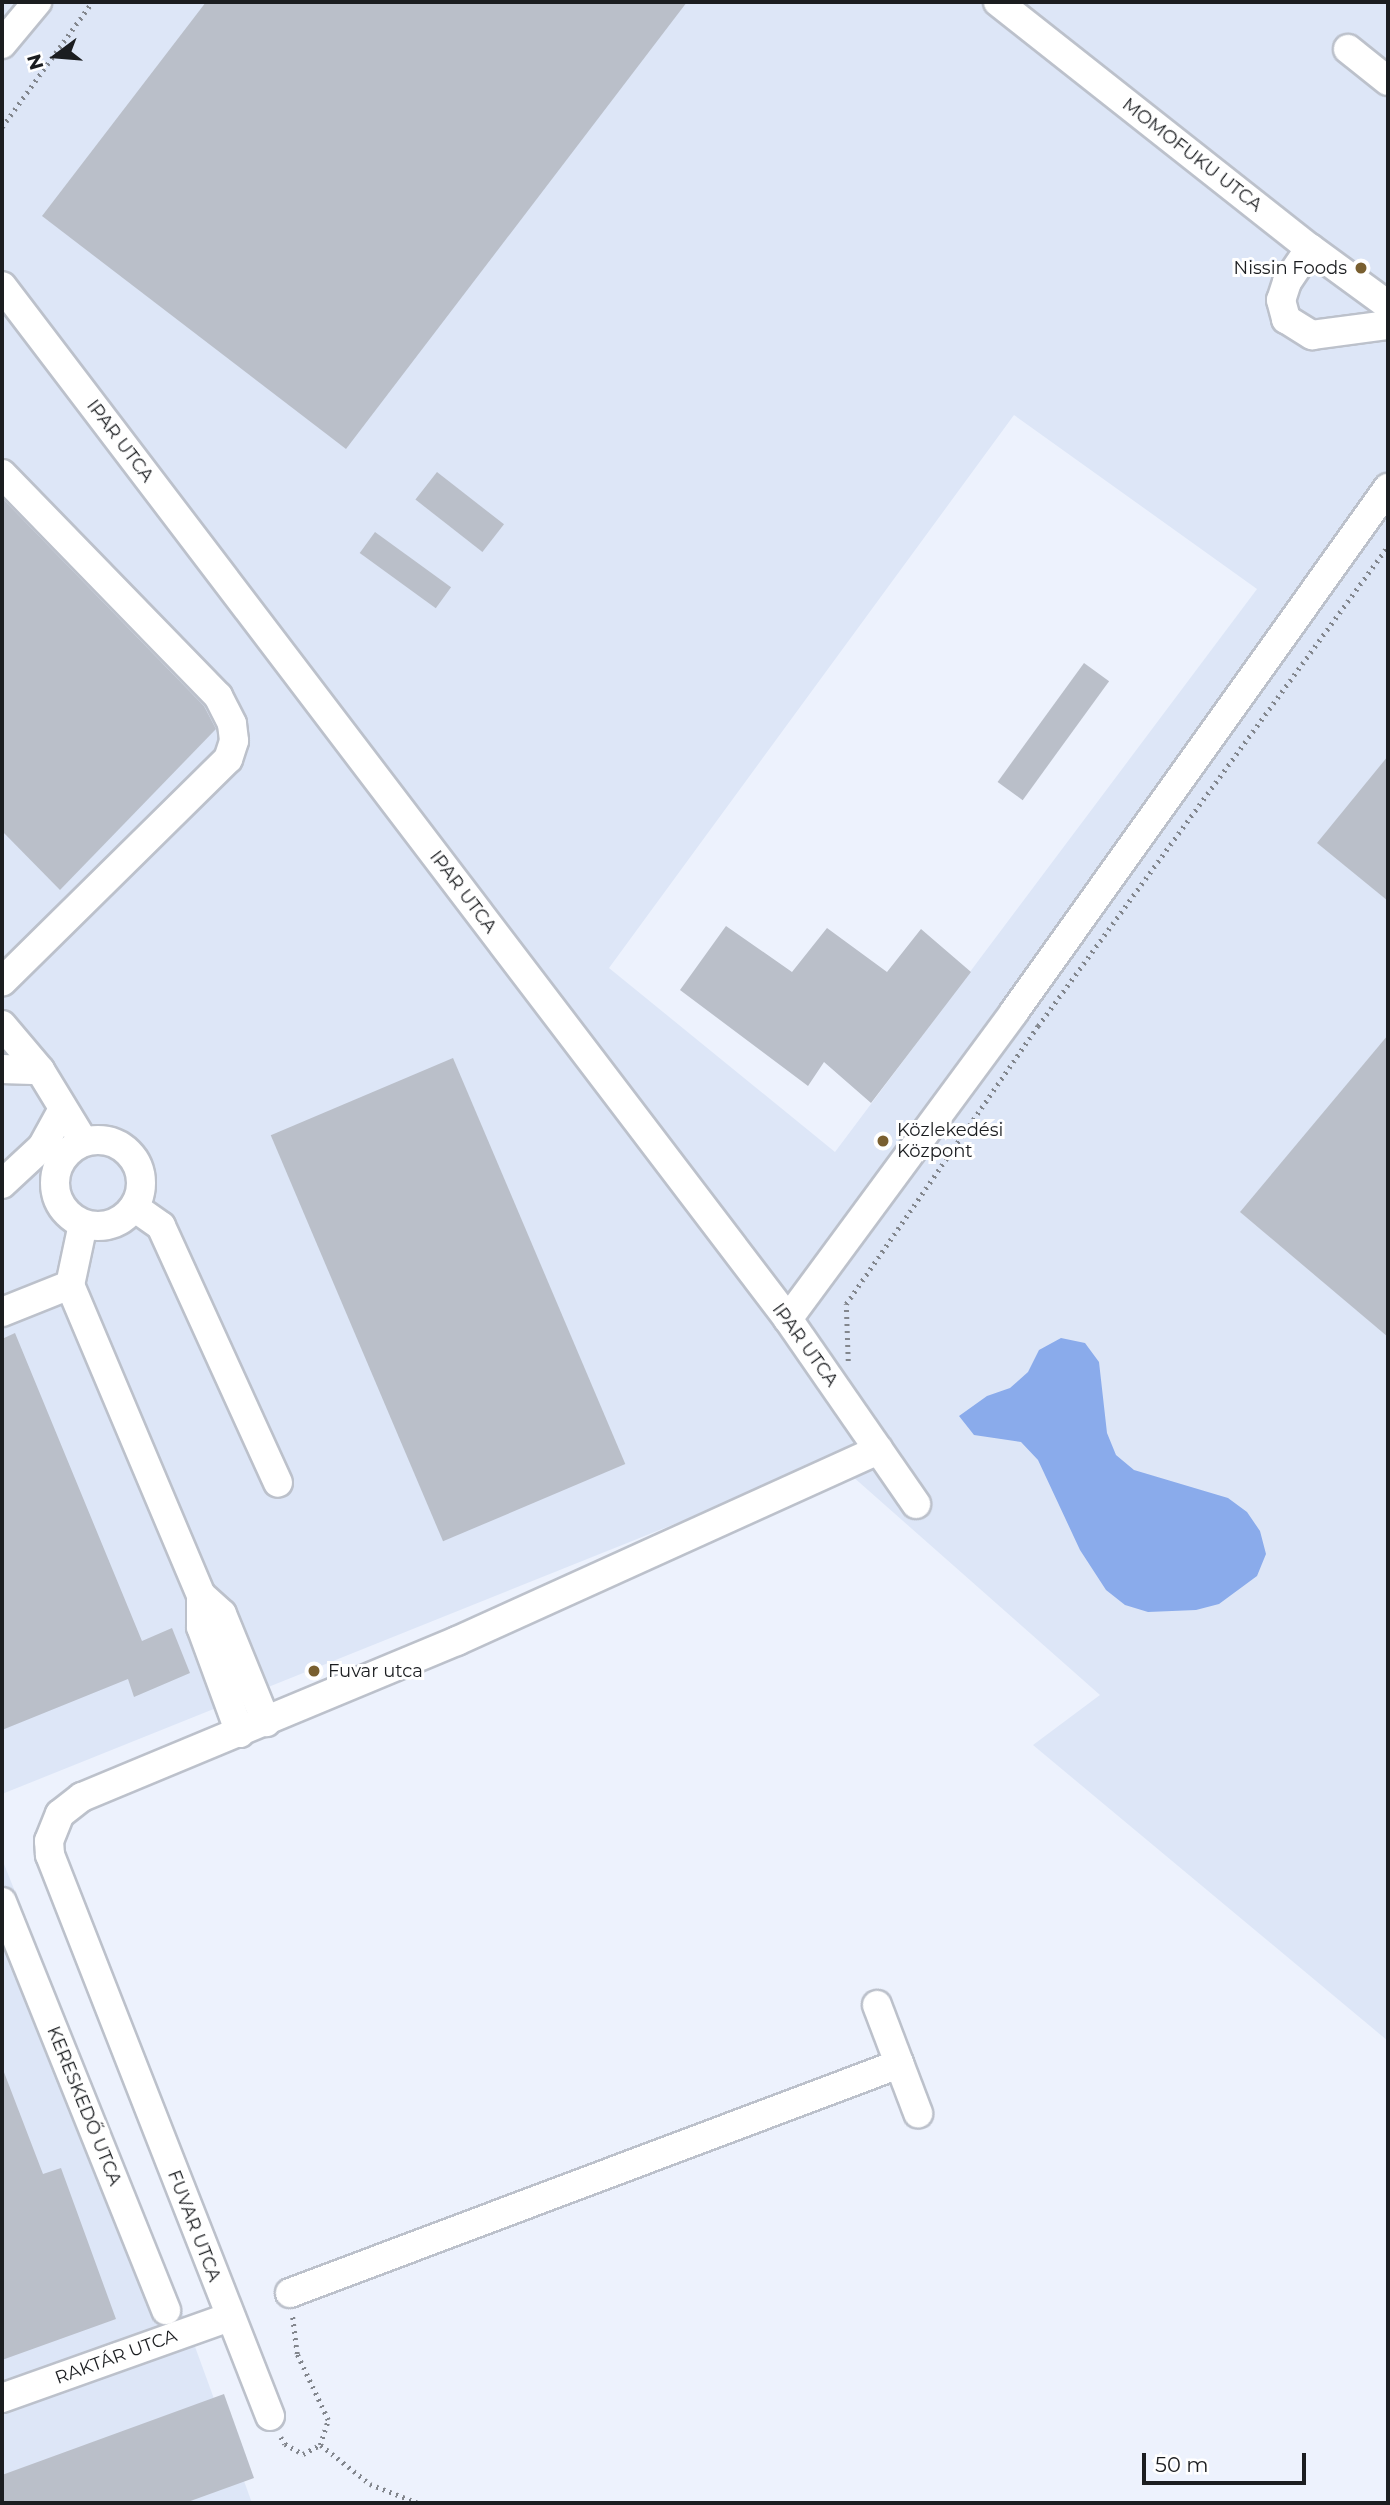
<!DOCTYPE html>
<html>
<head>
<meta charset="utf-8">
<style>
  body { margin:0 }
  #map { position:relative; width:1390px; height:2505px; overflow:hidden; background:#edf2fd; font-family:Montserrat,sans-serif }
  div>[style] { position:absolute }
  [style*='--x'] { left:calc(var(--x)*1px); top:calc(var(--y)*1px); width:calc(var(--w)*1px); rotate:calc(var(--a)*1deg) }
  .built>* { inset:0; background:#dde6f7 }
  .water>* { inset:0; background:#8aabeb }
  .building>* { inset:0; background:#babfc9; transform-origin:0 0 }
  .path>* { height:4.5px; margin-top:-2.25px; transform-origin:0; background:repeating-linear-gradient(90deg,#82868d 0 2px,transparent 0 7px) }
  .roads { filter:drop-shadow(2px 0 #bcc1cb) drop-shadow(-2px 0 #bcc1cb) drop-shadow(0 2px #bcc1cb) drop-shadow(0 -2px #bcc1cb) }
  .minor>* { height:28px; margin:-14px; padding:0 14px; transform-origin:14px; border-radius:14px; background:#fff }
  .minor>.ring { margin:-14px; padding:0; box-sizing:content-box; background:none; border:28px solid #fff; border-radius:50% }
  .dots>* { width:19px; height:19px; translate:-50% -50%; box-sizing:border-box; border:4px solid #fff; border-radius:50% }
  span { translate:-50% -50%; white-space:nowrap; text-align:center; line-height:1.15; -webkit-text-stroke:6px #fff; paint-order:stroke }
  .street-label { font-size:18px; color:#1b1d20 }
  .poi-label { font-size:18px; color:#1b1d20 }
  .right { translate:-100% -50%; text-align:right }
  .left { translate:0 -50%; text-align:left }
  .frame { position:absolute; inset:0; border:4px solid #1b1d20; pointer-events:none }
  .north { position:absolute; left:21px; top:21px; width:70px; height:70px; -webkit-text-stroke:5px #fff; paint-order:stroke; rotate:254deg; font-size:19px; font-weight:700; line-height:28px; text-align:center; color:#1b1d20 }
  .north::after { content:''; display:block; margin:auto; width:24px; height:32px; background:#1b1d20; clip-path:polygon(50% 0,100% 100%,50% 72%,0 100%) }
  .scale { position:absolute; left:1142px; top:2453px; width:164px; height:32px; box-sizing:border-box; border:4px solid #1b1d20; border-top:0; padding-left:9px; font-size:21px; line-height:24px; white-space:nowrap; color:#1b1d20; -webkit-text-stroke:5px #fff; paint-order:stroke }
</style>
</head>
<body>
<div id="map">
  <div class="built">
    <i style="clip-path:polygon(evenodd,2px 2px,1388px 2px,1388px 2041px,1033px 1745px,1100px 1695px,834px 1460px,2px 1794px,2px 2px,1014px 415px,1257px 589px,835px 1152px,609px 968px,1014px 415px)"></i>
    <i style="clip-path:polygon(2px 1859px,178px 2300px,252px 2503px,2px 2503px)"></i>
  </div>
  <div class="water">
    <i style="clip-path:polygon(1061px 1338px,1085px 1343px,1099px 1362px,1107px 1433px,1116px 1455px,1134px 1470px,1228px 1498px,1247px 1512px,1260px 1531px,1266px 1554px,1257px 1576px,1219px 1604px,1196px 1610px,1148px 1612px,1125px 1605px,1106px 1590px,1080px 1550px,1038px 1460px,1021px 1442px,974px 1435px,959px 1416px,987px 1396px,1010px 1388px,1028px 1372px,1039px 1350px)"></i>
  </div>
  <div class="building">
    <i style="clip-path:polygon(206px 2px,687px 2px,346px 449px,42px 216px)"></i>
    <i style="left:437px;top:472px;width:85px;height:35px;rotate:38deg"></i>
    <i style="clip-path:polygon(2px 498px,204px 706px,216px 729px,60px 890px,2px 831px)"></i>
    <i style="left:375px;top:532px;width:94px;height:26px;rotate:36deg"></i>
    <i style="left:1084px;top:663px;width:31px;height:147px;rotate:36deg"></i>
    <i style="clip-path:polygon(1388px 756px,1388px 901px,1317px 843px)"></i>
    <i style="clip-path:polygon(726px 926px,792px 972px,827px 928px,887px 972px,921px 929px,971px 972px,871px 1103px,824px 1062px,808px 1086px,680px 990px)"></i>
    <i style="clip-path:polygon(1388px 1035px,1388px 1337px,1240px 1212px)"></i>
    <i style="left:453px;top:1058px;width:441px;height:198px;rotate:67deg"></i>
    <i style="clip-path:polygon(15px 1333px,142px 1641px,172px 1628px,190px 1673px,134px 1697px,128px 1679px,2px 1730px,2px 1339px)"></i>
    <i style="clip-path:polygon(2px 2067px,43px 2174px,61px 2168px,116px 2319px,2px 2360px)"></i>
    <i style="clip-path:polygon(224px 2394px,254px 2478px,185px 2503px,2px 2503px,2px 2475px)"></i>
  </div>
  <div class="path">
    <i style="--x:2;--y:127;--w:154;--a:-54.2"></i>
    <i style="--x:848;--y:1361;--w:57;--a:-92"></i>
    <i style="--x:846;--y:1304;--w:338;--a:-55.4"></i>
    <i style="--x:1038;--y:1026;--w:594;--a:-53.9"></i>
    <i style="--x:281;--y:2437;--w:8;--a:60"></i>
    <i style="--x:285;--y:2444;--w:21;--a:29"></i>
    <i style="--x:303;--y:2454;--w:19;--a:-28"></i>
    <i style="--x:320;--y:2445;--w:26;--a:-72"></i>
    <i style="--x:328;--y:2420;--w:73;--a:-115.2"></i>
    <i style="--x:297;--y:2354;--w:40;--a:-97.1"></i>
    <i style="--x:321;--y:2445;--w:63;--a:38.5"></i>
    <i style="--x:370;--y:2484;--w:52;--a:21.6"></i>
  </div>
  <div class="roads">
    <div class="minor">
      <i style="--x:998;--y:2;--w:397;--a:38.3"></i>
      <i style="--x:1310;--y:248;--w:97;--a:36.2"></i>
      <i style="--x:2;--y:44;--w:55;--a:-50.2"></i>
      <i style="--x:1348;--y:49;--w:51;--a:38.7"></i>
      <i style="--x:1310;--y:248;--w:41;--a:124.1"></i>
      <i style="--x:1287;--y:282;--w:19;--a:108"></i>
      <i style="--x:1281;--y:300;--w:20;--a:75"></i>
      <i style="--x:1286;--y:319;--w:31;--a:32"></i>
      <i style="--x:1312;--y:335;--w:77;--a:-7.5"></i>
      <i style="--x:2;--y:286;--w:1298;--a:52.73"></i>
      <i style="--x:788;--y:1319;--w:225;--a:55.3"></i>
      <i style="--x:2;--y:474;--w:310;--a:45.8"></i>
      <i style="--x:218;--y:696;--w:31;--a:63"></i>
      <i style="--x:232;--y:724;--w:17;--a:83"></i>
      <i style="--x:234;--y:741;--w:19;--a:108"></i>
      <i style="--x:228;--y:759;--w:317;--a:135.4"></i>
      <i style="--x:2;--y:1025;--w:59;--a:49.8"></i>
      <i style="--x:40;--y:1070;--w:84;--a:58.6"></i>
      <i style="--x:2;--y:1069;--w:38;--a:2"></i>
      <i class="ring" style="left:55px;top:1140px;width:58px;height:58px"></i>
      <i style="--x:2;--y:1184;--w:54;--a:-42.8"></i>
      <i style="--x:42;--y:1147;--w:43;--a:-61.1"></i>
      <i style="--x:134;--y:1207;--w:33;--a:35"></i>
      <i style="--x:161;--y:1226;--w:282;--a:65.5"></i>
      <i style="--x:83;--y:1224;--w:62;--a:102"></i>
      <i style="--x:70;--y:1285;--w:337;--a:67.1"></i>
      <i style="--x:201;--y:1595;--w:32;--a:90"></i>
      <i style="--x:201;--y:1627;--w:113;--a:69.8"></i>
      <i style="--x:2;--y:1312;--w:73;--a:-21.7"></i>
      <i style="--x:788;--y:1319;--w:381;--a:-53.6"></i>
      <i style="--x:1014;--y:1012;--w:644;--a:-54.48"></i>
      <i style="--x:201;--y:1595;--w:28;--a:42"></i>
      <i style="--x:222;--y:1614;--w:117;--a:67.8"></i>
      <i style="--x:2;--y:1902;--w:440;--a:68.1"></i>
      <i style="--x:877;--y:2005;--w:116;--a:69.2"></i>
      <i style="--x:290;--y:2293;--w:651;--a:-20.61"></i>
      <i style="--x:2;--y:2398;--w:242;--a:-19.6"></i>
      <i style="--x:270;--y:2416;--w:603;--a:-111.41"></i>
      <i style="--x:50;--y:1855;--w:14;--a:-94"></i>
      <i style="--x:49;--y:1841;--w:29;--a:-68"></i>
      <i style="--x:60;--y:1814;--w:28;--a:-38"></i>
      <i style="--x:82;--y:1797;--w:406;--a:-22.6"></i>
      <i style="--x:457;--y:1641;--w:463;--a:-24.4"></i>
    </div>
  </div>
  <div class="dots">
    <i style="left:1361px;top:268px;background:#795f30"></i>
    <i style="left:883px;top:1141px;background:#795f30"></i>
    <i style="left:314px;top:1671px;background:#795f30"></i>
  </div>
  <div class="street-label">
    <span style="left:1192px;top:155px;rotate:38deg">MOMOFUKU UTCA</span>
    <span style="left:120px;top:441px;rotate:53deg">IPAR UTCA</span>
    <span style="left:463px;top:892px;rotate:53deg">IPAR UTCA</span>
    <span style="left:805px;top:1345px;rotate:54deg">IPAR UTCA</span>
    <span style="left:84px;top:2106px;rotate:68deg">KERESKEDŐ UTCA</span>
    <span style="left:194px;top:2226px;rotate:69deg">FUVAR UTCA</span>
    <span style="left:116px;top:2357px;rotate:-20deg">RAKTÁR UTCA</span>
  </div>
  <div class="poi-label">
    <span class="right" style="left:1347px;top:268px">Nissin Foods</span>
    <span class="left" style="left:897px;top:1141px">Közlekedési<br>Központ</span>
    <span class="left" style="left:328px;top:1671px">Fuvar utca</span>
  </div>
  <div class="frame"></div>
  <div class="north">N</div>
  <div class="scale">50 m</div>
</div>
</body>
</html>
